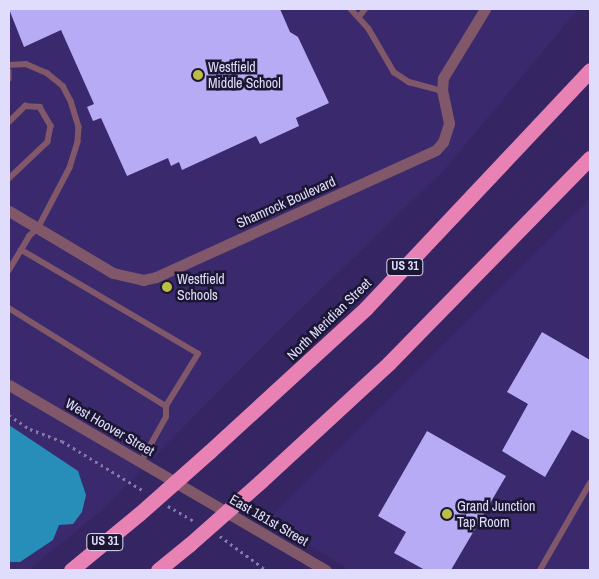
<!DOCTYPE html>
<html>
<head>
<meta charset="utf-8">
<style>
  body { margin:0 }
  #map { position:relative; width:599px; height:579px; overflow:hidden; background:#352663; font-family:"Archivo Narrow",sans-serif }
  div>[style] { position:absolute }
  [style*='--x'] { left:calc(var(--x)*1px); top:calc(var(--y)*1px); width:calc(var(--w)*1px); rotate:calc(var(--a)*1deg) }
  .built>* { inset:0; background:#3b296e }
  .water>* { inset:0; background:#268eb9 }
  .building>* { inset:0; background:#b6abf4 }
  .path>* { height:2.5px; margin-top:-1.25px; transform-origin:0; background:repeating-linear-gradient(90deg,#867cab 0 2.5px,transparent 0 6.5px) }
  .service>* { height:5.5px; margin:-2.75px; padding:0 2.75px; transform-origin:2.75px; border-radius:2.75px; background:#81576a }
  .minor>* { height:11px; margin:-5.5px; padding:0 5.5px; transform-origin:5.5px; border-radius:5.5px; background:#81576a }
  .motorway>* { height:15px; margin:-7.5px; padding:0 7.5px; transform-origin:7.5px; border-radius:7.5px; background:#e982b4 }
  .motorway-bridge>* { height:15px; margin:-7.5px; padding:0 7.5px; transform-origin:7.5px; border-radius:7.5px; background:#e982b4 }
  .dots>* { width:14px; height:14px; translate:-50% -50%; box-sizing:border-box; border:2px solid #1b1631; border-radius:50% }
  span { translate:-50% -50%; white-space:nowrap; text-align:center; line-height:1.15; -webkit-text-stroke:5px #1b1631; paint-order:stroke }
  .shield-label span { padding:1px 4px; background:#1b1631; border:1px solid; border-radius:4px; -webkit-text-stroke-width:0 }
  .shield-label { font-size:12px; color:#e0dcfb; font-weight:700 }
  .poi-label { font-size:14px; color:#e0dcfb }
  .left { translate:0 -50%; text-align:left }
  .street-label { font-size:14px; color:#e0dcfb }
  .frame { position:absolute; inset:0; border:10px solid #e0dcfb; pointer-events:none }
</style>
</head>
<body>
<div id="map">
  <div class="built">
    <i style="clip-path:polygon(9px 9px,578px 9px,445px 169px,276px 333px,102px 510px,28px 570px,9px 570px)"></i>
    <i style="clip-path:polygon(590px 199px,590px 570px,350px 570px,268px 520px)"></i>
  </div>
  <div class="water">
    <i style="clip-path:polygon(9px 425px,78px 471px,86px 495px,82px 512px,73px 524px,59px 525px,53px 540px,20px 562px,9px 562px)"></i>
  </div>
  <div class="building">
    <i style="clip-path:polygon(9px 9px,280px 9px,290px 32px,298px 37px,329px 103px,296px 118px,299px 126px,260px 144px,256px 136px,182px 170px,179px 162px,171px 166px,168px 158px,127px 176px,101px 118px,93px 121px,87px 107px,94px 104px,61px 30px,24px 47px)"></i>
    <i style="clip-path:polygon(542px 332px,590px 360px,590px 440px,572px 430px,545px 477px,502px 451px,528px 404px,507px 392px)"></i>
    <i style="clip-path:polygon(427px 431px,506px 476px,451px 570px,425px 570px,394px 553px,406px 532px,378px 516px)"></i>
  </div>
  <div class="path">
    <i style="--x:9;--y:415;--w:25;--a:34"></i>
    <i style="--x:30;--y:429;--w:34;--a:21"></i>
    <i style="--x:62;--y:441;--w:96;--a:31.4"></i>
    <i style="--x:168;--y:506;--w:32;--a:30"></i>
    <i style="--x:220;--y:536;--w:57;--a:36.5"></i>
  </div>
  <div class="service">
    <i style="--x:351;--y:9;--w:27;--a:48"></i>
    <i style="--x:369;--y:29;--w:50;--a:59.8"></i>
    <i style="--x:394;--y:72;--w:18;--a:34"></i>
    <i style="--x:409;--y:82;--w:34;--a:15"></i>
    <i style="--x:359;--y:17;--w:10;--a:-53"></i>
    <i style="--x:9;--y:65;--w:17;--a:-3"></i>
    <i style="--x:26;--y:64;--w:23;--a:23"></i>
    <i style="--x:47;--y:73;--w:21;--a:39"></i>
    <i style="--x:63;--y:86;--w:17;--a:62"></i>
    <i style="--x:71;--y:101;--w:27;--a:73"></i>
    <i style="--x:79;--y:127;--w:15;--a:94"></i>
    <i style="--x:78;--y:142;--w:27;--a:107"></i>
    <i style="--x:70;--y:168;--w:69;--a:117.7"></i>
    <i style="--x:38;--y:229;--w:11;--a:139"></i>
    <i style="--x:30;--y:236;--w:41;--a:121"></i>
    <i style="--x:9;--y:71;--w:8;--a:90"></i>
    <i style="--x:9;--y:122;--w:23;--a:-45"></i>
    <i style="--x:25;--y:106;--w:15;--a:4"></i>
    <i style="--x:40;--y:107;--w:22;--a:60"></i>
    <i style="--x:51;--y:126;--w:16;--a:101"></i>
    <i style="--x:48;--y:142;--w:54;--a:136.5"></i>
    <i style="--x:9;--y:308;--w:185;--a:32"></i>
    <i style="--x:166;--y:406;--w:61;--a:-58.4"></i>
    <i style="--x:198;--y:354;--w:205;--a:-149.6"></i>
    <i style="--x:141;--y:462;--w:51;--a:-60.9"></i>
    <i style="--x:166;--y:417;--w:11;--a:-90"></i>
    <i style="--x:540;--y:570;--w:100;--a:-60.1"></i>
  </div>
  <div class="minor">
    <i style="--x:9;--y:211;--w:121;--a:30.8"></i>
    <i style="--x:113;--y:273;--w:31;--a:13"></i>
    <i style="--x:143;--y:280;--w:13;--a:-13"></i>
    <i style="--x:156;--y:277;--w:307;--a:-24.4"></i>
    <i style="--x:436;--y:150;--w:11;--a:-49"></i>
    <i style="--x:443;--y:142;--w:20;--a:-72"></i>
    <i style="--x:449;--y:123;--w:33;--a:-102"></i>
    <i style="--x:442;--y:91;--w:13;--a:-86"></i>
    <i style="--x:443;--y:78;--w:81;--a:-58.7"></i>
    <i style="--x:9;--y:385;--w:367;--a:30.3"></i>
  </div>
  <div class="motorway">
    <i style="--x:209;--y:452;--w:213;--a:-42.5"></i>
    <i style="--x:366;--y:308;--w:327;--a:-46.7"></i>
    <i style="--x:260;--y:482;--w:176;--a:-42.7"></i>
    <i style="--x:389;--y:363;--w:287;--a:-45.6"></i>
    <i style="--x:71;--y:570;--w:88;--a:-39.5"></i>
    <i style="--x:158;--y:570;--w:41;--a:-39.1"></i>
  </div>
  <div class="motorway-bridge">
    <i style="--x:139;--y:514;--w:94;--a:-41.5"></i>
    <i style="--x:190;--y:544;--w:94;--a:-41.5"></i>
  </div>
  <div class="dots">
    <i style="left:198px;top:75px;background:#bcbf44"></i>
    <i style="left:167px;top:287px;background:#bcbf44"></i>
    <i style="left:447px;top:514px;background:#bcbf44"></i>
  </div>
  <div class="shield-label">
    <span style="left:405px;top:267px">US 31</span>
    <span style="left:105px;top:542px">US 31</span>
  </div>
  <div class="poi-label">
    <span class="left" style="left:208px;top:75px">Westfield<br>Middle School</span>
    <span class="left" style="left:177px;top:287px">Westfield<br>Schools</span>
    <span class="left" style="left:457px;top:514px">Grand Junction<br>Tap Room</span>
  </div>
  <div class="street-label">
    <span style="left:286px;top:202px;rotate:-24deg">Shamrock Boulevard</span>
    <span style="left:329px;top:319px;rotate:-44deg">North Meridian Street</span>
    <span style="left:110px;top:427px;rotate:30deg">West Hoover Street</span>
    <span style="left:269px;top:520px;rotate:30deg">East 181st Street</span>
  </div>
  <div class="frame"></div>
</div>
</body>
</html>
